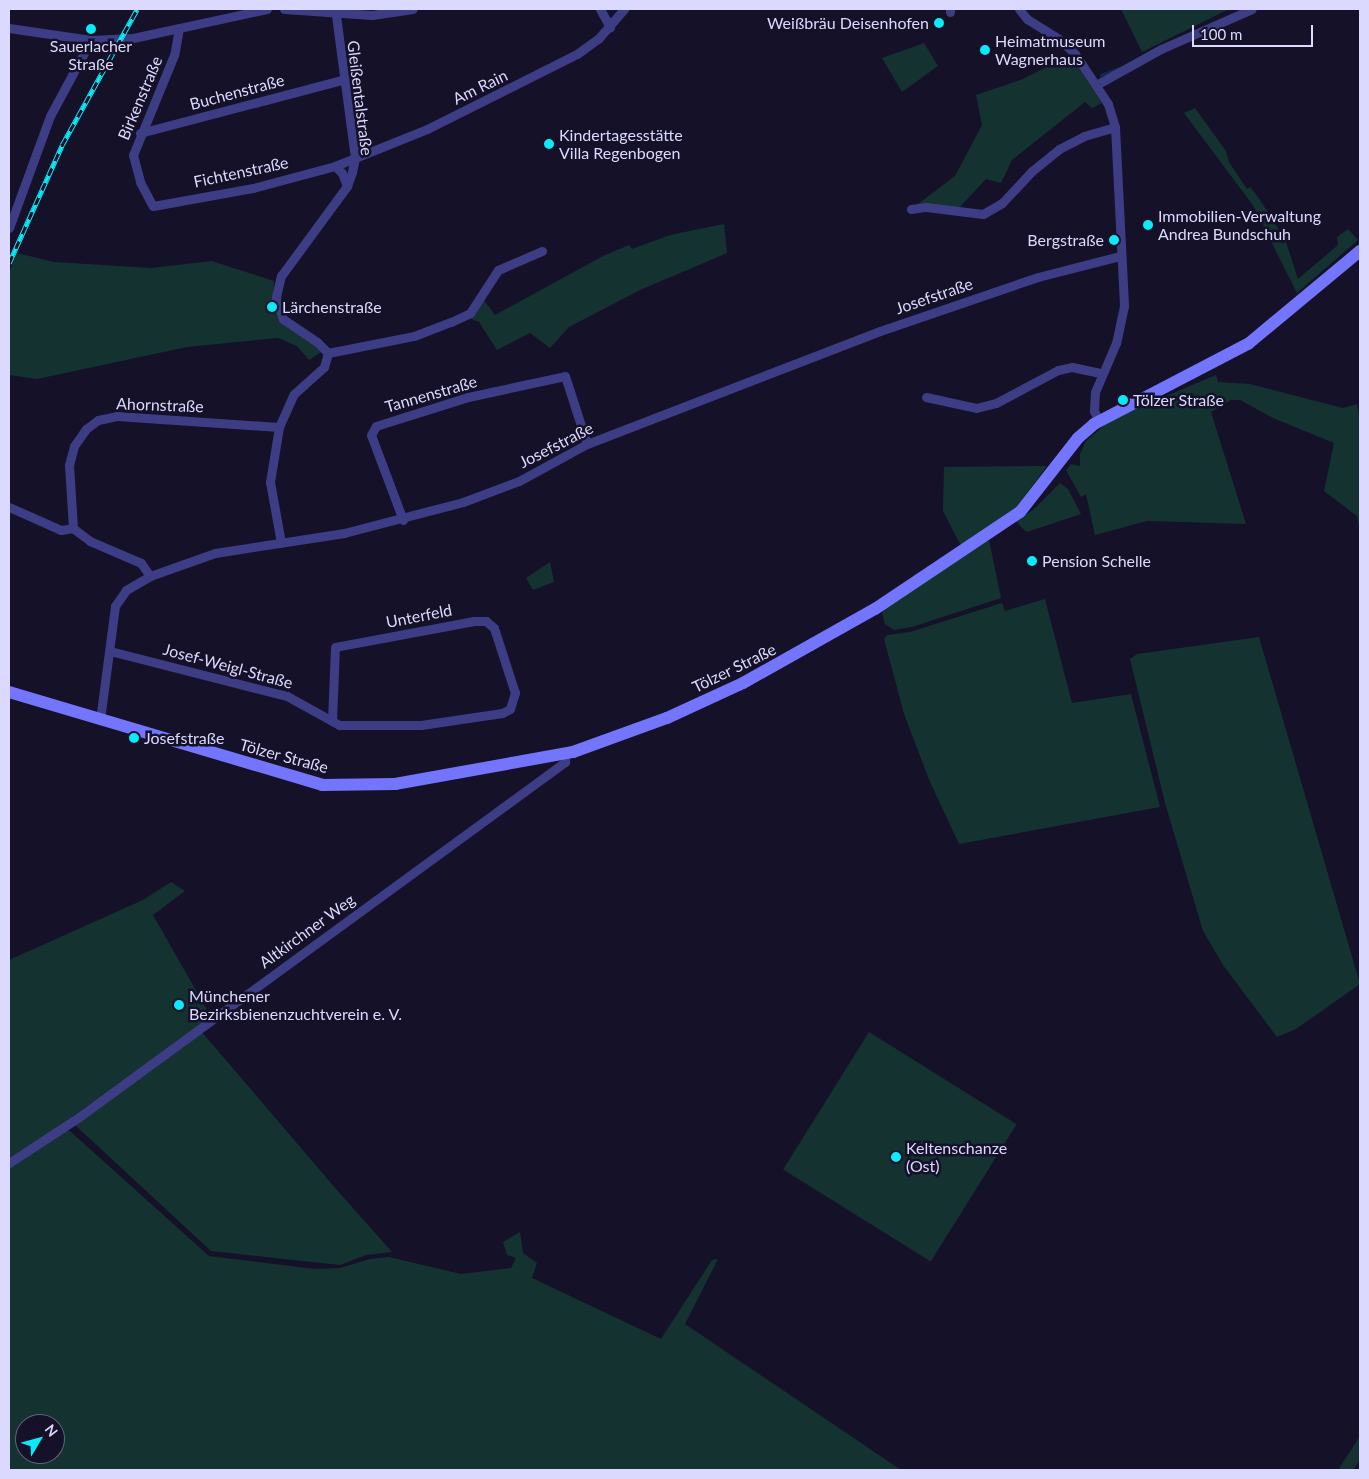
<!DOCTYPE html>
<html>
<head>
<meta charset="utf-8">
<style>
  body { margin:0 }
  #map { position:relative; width:1369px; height:1479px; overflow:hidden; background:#141129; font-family:Lato,sans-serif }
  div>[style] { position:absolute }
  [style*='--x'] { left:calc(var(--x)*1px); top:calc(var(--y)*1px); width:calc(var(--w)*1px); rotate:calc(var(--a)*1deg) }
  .green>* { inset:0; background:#143330; transform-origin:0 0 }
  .stream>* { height:2.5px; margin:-1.25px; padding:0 1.25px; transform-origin:1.25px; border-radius:1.25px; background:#102a4d }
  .minor>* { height:9px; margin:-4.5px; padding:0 4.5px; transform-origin:4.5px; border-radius:4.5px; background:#3d3d86 }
  .secondary>* { height:12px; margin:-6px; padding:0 6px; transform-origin:6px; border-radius:6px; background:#7375fc }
  .rail>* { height:4.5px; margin-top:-2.25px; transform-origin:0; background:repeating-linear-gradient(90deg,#141129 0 8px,#0beaf9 0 16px); box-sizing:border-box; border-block:1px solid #0beaf9 }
  .dots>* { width:14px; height:14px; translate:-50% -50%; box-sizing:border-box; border:2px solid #141129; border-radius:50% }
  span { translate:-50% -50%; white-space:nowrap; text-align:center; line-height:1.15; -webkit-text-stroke:5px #141129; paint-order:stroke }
  .poi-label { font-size:16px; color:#dcd9fe }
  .right { translate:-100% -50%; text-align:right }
  .left { translate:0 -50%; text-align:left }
  .street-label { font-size:16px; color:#dcd9fe }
  .frame { position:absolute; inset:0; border:10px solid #dcd9fe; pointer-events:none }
  .north { position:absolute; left:15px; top:1414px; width:50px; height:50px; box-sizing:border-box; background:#141129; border:1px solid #64617e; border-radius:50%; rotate:53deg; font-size:14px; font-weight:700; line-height:20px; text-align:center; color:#dcd9fe }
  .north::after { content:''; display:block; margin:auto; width:18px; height:22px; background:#0beaf9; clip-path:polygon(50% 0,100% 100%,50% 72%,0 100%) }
  .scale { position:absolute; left:1192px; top:25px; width:121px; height:22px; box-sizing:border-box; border:2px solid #dcd9fe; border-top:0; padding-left:6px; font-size:15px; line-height:18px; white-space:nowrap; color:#dcd9fe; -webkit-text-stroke:4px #141129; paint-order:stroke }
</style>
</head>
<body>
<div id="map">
  <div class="green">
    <i style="clip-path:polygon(1121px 9px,1229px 9px,1142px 52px)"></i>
    <i style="clip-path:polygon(924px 43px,938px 66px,902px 92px,882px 58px)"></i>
    <i style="clip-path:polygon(1070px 55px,1102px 103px,1092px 108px,1085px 102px,1012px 160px,1001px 183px,986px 179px,959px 208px,918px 204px,955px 176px,982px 125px,976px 95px,1023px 79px)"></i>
    <i style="clip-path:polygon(1195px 108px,1226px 151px,1229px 162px,1247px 189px,1250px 187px,1258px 197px,1285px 239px,1298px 279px,1338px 245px,1337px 237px,1348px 229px,1358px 240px,1297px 293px,1252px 204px,1184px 113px)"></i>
    <i style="clip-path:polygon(724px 224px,727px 253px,640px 290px,569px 327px,550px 348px,530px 333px,497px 350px,479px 322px,471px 319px,483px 299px,495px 315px,603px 256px,629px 245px,632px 249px,670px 235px)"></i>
    <i style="clip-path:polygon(17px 253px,54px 262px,151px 268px,212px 261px,274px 281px,273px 298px,281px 322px,324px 350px,309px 360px,297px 346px,278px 338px,187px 347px,37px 379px,9px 375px,9px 273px)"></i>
    <i style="clip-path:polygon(1216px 375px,1218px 382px,1250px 384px,1343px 408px,1357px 404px,1360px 424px,1360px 531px,1357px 516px,1324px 491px,1334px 443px,1273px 418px,1240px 400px,1231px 400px,1211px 412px,1246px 524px,1147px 521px,1095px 535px,1086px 494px,1081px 497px,1066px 470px,1071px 464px,1080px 466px,1080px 454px,1086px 441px,1112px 419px)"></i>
    <i style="clip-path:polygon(1047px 466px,1012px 513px,962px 548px,943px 511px,944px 467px)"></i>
    <i style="clip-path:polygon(1060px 483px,1068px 489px,1081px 514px,1027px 532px,1022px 528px,1016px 521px,1033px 510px)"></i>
    <i style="clip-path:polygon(989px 540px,1001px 598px,912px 627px,894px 630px,885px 624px,882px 614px,884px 607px)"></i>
    <i style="clip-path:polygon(550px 562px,554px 582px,533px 590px,526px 578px)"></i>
    <i style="clip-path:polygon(1045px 599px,1072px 703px,1131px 694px,1160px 807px,959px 844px,930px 782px,904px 714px,884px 639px,887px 635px,910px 632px,1002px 603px,1005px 611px)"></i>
    <i style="clip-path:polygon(1259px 637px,1360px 984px,1296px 1029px,1277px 1037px,1223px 965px,1203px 931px,1165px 803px,1130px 659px,1137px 654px)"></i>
    <i style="clip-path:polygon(evenodd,171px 882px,185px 891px,153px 915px,211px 1017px,62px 1124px,209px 1256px,315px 1269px,340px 1268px,370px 1259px,389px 1257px,461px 1274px,511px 1268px,516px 1258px,507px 1255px,503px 1242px,520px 1232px,523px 1253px,537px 1263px,532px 1278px,661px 1339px,712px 1260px,718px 1259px,685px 1324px,901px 1470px,9px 1470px,9px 960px,143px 900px,171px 882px,25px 1424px,55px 1424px,55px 1454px,25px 1454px,25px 1424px)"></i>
    <i style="clip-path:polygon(201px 1031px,336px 1189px,392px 1252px,366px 1255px,340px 1265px,211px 1251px,75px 1125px)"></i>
    <i style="left:869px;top:1032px;width:174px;height:162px;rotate:32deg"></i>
    <i style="clip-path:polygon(1360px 1436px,1360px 1460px,1353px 1470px,1338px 1470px)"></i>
  </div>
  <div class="stream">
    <i style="--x:1101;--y:75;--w:18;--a:-22"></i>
  </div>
  <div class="minor">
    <i style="--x:284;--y:9;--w:88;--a:3.9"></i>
    <i style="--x:372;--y:15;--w:41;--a:-8.3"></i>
    <i style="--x:600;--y:9;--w:21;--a:61"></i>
    <i style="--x:950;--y:9;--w:3;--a:90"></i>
    <i style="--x:1019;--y:9;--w:13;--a:51"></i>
    <i style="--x:1027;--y:19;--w:39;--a:32"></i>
    <i style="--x:1060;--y:40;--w:21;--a:43"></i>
    <i style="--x:1075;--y:54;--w:60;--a:56.6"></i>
    <i style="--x:1108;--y:104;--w:24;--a:73"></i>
    <i style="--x:1115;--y:127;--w:179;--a:87.1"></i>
    <i style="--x:1124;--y:306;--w:38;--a:102"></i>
    <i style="--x:1116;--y:343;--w:53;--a:113.2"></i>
    <i style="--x:1095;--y:392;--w:19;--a:93"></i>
    <i style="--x:1094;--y:411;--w:11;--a:63"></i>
    <i style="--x:9;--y:28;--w:83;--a:8.3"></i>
    <i style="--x:91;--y:40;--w:42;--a:-2.7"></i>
    <i style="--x:133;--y:38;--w:137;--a:-12.2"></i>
    <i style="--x:179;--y:28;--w:27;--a:100"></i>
    <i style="--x:174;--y:55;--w:108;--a:112.3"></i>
    <i style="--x:133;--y:155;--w:28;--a:75"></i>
    <i style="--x:140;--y:182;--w:27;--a:62"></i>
    <i style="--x:153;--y:206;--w:102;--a:-10.2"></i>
    <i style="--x:253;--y:188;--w:85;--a:-15"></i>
    <i style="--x:335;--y:166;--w:99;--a:-21.9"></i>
    <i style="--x:427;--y:129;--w:168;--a:-26.6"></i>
    <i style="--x:577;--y:54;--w:26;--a:-36"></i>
    <i style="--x:598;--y:39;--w:40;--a:-49"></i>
    <i style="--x:1096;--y:85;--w:74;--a:-29"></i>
    <i style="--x:1161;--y:49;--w:99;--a:-23.7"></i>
    <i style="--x:140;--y:133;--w:209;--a:-14.7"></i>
    <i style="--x:335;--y:166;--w:10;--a:45"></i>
    <i style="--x:342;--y:173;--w:14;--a:69"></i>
    <i style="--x:911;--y:209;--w:15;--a:-8"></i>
    <i style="--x:926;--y:207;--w:57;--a:7"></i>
    <i style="--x:983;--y:214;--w:22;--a:-30"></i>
    <i style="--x:1002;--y:203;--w:44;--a:-46.8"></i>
    <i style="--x:1032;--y:171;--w:35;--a:-39"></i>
    <i style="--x:1059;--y:149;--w:28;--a:-27"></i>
    <i style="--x:1084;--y:136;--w:32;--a:-16"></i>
    <i style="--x:9;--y:228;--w:119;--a:-69.9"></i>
    <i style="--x:50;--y:116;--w:86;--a:-61.7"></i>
    <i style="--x:328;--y:353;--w:16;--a:-135"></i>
    <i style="--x:317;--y:342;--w:41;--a:-145.9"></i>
    <i style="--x:283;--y:319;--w:23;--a:-108"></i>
    <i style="--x:276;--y:297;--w:22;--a:-77"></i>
    <i style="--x:281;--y:276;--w:112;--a:-53.7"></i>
    <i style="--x:347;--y:186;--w:15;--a:-70"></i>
    <i style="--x:352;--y:172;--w:14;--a:-78"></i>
    <i style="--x:355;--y:158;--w:150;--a:-97.6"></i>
    <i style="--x:328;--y:353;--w:88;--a:-11.2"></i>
    <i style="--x:414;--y:336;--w:40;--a:-21"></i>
    <i style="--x:451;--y:322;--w:21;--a:-25"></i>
    <i style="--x:470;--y:313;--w:51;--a:-56.9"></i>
    <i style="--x:498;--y:270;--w:48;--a:-23.4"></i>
    <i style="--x:926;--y:397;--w:51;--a:12.4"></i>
    <i style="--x:976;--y:408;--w:21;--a:-14"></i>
    <i style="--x:996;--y:403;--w:70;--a:-28"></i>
    <i style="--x:1058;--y:370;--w:14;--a:-12"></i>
    <i style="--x:1072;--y:367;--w:30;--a:12"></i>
    <i style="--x:9;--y:507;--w:57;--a:23.9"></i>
    <i style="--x:61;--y:530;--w:12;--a:-9"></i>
    <i style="--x:403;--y:520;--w:91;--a:-110.6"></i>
    <i style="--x:371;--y:435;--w:10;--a:-61"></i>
    <i style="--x:376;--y:426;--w:96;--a:-17.5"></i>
    <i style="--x:468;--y:397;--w:99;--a:-12.2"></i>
    <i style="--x:565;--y:376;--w:71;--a:72.1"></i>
    <i style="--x:281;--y:543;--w:62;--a:-100.2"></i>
    <i style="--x:270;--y:482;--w:56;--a:-80.7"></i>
    <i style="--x:279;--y:427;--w:36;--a:-66"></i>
    <i style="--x:294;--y:394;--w:40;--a:-42"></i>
    <i style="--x:324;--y:367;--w:15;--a:-74"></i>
    <i style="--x:150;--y:576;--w:16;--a:-125"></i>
    <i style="--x:141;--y:563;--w:56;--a:-156.7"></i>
    <i style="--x:90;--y:541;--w:21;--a:-143"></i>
    <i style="--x:73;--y:528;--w:63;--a:-93.6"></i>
    <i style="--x:69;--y:465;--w:20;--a:-75"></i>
    <i style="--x:74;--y:446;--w:21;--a:-55"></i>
    <i style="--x:86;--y:429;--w:15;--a:-37"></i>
    <i style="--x:98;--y:420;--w:19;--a:-12"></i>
    <i style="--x:117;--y:416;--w:162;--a:3.9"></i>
    <i style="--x:110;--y:651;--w:183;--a:14.3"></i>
    <i style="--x:287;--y:696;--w:60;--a:29.1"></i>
    <i style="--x:339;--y:725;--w:82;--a:0"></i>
    <i style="--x:421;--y:725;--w:82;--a:-8.4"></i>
    <i style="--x:502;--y:713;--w:9;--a:-27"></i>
    <i style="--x:510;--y:709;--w:17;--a:-73"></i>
    <i style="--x:515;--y:693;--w:68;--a:-107.9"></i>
    <i style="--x:494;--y:628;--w:11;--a:-139"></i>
    <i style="--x:486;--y:621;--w:12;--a:180"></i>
    <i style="--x:474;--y:621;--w:141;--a:169.4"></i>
    <i style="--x:335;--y:647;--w:74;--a:92.3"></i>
    <i style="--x:100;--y:720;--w:115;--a:-82.5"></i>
    <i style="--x:115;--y:606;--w:19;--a:-55"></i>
    <i style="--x:126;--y:590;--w:28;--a:-30"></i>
    <i style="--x:150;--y:576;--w:69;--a:-19.5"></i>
    <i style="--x:215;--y:553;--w:131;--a:-8.8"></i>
    <i style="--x:344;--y:533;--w:123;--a:-14.6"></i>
    <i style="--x:463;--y:502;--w:60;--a:-20.6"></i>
    <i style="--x:519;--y:481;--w:77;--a:-28.6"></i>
    <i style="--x:587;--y:444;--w:314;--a:-21.1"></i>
    <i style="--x:880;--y:331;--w:167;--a:-18.9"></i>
    <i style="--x:1038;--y:277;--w:85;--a:-14.4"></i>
    <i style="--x:9;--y:1163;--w:84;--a:-33.3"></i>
    <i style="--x:79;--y:1117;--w:602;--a:-36.15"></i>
    <i style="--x:565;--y:762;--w:8;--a:-90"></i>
  </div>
  <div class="secondary">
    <i style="--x:9;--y:692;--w:327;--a:16.5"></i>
    <i style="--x:322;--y:785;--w:73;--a:-0.8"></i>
    <i style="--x:395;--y:784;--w:181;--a:-10.2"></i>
    <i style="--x:573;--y:752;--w:100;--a:-19.9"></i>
    <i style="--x:667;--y:718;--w:84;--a:-24.7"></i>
    <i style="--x:743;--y:683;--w:151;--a:-29.3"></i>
    <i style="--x:875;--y:609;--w:174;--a:-33.8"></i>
    <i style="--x:1020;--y:512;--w:94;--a:-51.9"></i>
    <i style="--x:1078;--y:438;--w:21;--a:-41"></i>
    <i style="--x:1094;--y:424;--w:174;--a:-27.5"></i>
    <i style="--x:1248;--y:344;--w:146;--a:-39.7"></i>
  </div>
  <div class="rail">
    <i style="--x:9;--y:263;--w:129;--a:-65.8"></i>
    <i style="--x:62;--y:145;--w:155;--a:-61.1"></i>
  </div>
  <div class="dots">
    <i style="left:939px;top:23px;background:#0beaf9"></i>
    <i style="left:91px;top:29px;background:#0beaf9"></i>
    <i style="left:985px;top:50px;background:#0beaf9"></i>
    <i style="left:549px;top:144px;background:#0beaf9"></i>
    <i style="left:1148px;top:225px;background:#0beaf9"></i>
    <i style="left:1114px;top:240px;background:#0beaf9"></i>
    <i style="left:272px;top:307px;background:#0beaf9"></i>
    <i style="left:1123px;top:400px;background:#0beaf9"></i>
    <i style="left:1032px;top:561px;background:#0beaf9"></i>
    <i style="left:134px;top:738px;background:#0beaf9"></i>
    <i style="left:179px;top:1005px;background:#0beaf9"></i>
    <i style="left:896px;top:1157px;background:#0beaf9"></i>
  </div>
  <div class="poi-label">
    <span class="right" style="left:929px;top:23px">Weißbräu Deisenhofen</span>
    <span class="left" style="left:995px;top:50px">Heimatmuseum<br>Wagnerhaus</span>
    <span style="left:91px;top:55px">Sauerlacher<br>Straße</span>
    <span class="left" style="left:559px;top:144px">Kindertagesstätte<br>Villa Regenbogen</span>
    <span class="left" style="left:1158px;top:225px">Immobilien-Verwaltung<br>Andrea Bundschuh</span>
    <span class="right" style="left:1104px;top:240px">Bergstraße</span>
    <span class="left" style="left:282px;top:307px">Lärchenstraße</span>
    <span class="left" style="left:1133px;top:400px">Tölzer Straße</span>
    <span class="left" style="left:1042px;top:561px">Pension Schelle</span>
    <span class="left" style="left:144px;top:738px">Josefstraße</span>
    <span class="left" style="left:189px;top:1005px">Münchener<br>Bezirksbienenzuchtverein e. V.</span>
    <span class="left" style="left:906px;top:1157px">Keltenschanze<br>(Ost)</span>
  </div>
  <div class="street-label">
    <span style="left:480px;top:87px;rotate:-26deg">Am Rain</span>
    <span style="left:237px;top:92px;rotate:-15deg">Buchenstraße</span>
    <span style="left:140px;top:98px;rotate:-67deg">Birkenstraße</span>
    <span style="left:360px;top:98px;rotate:83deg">Gleißentalstraße</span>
    <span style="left:241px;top:172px;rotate:-12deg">Fichtenstraße</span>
    <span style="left:934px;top:296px;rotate:-19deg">Josefstraße</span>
    <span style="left:431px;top:394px;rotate:-16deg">Tannenstraße</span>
    <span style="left:160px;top:405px;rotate:2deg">Ahornstraße</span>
    <span style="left:556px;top:445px;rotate:-27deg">Josefstraße</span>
    <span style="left:419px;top:616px;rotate:-11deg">Unterfeld</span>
    <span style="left:228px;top:666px;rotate:15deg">Josef-Weigl-Straße</span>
    <span style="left:734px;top:668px;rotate:-26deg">Tölzer Straße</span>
    <span style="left:284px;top:756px;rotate:15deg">Tölzer Straße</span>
    <span style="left:307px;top:931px;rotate:-36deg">Altkirchner Weg</span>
  </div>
  <div class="frame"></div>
  <div class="north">N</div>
  <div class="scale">100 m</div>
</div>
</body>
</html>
